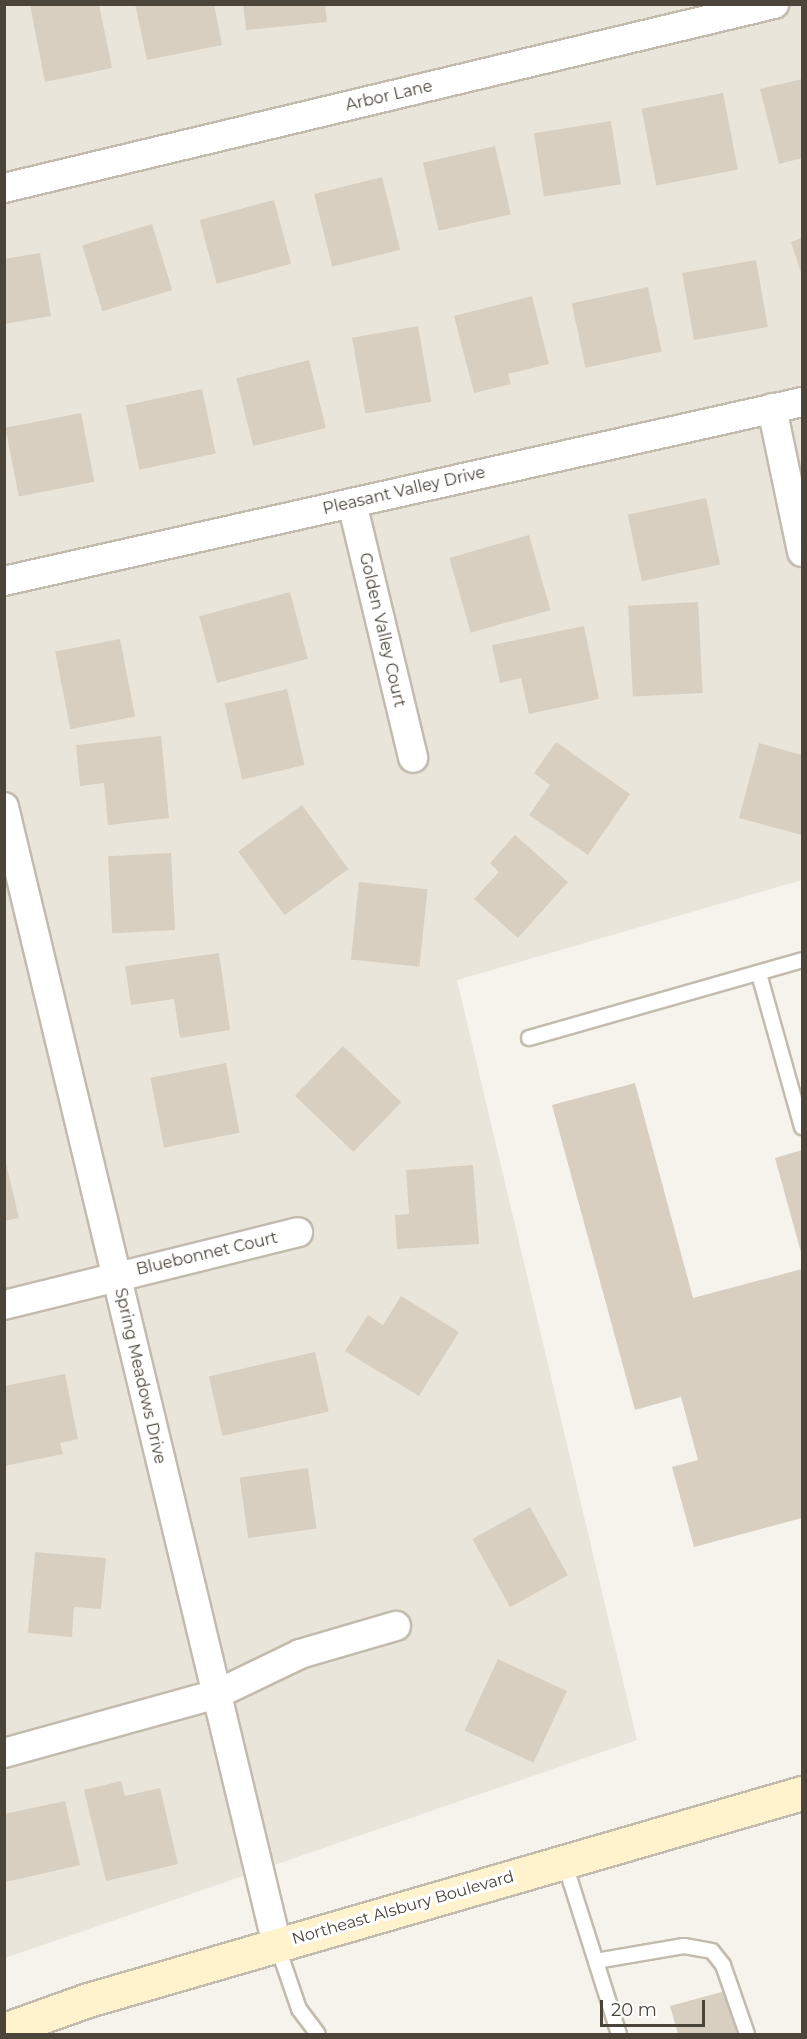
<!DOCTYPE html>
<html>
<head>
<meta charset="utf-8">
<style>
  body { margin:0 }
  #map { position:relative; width:807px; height:2039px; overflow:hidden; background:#f6f3ec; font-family:Montserrat,sans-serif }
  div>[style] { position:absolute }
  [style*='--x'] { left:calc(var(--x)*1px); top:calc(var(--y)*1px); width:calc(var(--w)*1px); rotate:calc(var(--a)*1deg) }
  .residential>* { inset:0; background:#eae5da }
  .building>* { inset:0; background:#d8cfc1; transform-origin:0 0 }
  .roads { filter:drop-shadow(2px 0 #c2bbae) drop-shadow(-2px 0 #c2bbae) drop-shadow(0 2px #c2bbae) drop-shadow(0 -2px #c2bbae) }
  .lane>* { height:14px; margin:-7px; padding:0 7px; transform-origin:7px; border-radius:7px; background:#fff }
  .street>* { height:28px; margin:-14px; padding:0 14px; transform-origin:14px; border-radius:14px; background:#fff }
  .secondary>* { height:33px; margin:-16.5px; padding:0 16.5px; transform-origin:16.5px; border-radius:16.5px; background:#fff3cd }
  span { translate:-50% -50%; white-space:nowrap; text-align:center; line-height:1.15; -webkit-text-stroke:6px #fff; paint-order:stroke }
  .street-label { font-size:16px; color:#4b4439 }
  .frame { position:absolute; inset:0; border:6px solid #4b4439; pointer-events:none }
  .scale { position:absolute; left:600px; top:2000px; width:105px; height:27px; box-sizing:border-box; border:3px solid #4b4439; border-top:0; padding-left:8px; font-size:18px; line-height:21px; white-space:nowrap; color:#4b4439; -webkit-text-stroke:4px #fff; paint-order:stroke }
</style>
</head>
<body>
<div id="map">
  <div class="residential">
    <i style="clip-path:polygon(4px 5px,802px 5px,802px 880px,457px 980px,637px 1740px,5px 1958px)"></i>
  </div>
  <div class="building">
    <i style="clip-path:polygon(99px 4px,112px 68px,45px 82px,30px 5px)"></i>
    <i style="clip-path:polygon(135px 4px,214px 4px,222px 45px,147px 60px)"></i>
    <i style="clip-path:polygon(243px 4px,325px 4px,327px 22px,246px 30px)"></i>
    <i style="clip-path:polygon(802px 79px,802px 158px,779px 164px,760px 89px)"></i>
    <i style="left:723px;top:93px;width:78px;height:83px;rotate:79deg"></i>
    <i style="left:611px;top:121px;width:64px;height:78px;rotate:81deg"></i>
    <i style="left:495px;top:146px;width:70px;height:74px;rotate:77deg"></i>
    <i style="left:382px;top:177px;width:75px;height:70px;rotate:76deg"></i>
    <i style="left:274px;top:200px;width:66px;height:77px;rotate:75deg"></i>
    <i style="left:152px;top:224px;width:69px;height:73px;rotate:73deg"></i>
    <i style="clip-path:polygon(802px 238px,802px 276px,791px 242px)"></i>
    <i style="clip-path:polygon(40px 253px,51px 316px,4px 324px,4px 259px)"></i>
    <i style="left:756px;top:260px;width:68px;height:75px;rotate:80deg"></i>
    <i style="left:648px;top:287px;width:66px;height:78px;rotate:78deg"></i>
    <i style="clip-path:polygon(532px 296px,549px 364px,508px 374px,511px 384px,474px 393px,454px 316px)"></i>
    <i style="left:418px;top:326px;width:77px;height:67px;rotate:80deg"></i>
    <i style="left:309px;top:360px;width:70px;height:75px;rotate:76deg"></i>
    <i style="left:202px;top:389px;width:66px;height:78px;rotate:78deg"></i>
    <i style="left:81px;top:413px;width:70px;height:77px;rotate:79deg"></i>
    <i style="left:706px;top:498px;width:68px;height:80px;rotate:78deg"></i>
    <i style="left:529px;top:535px;width:78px;height:83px;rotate:74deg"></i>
    <i style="left:290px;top:592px;width:69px;height:94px;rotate:75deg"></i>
    <i style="left:698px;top:602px;width:91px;height:70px;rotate:87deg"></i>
    <i style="clip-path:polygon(584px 626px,599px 699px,529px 714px,521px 678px,500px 683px,492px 645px)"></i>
    <i style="left:120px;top:639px;width:79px;height:66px;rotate:79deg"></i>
    <i style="left:287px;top:689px;width:78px;height:64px;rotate:77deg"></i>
    <i style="clip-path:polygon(161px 736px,169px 818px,108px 825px,104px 783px,80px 786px,76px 745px)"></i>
    <i style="clip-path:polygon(556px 742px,630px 794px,588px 855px,529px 815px,550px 785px,534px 773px)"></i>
    <i style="clip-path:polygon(759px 743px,802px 755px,802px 835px,739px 818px)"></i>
    <i style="left:302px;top:805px;width:79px;height:79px;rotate:54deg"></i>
    <i style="clip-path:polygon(515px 835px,568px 882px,518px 938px,474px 899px,499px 872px,490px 863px)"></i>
    <i style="left:171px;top:853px;width:77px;height:63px;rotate:87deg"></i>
    <i style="left:359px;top:882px;width:69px;height:78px;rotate:6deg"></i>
    <i style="clip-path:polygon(219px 953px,230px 1030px,180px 1038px,174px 999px,131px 1005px,125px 966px)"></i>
    <i style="left:343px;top:1046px;width:81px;height:69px;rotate:44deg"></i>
    <i style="left:226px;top:1063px;width:71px;height:77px;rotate:79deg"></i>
    <i style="clip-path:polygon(635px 1083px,693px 1298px,802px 1269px,802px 1518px,694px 1547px,672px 1467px,698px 1460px,681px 1397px,635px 1410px,552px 1105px)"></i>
    <i style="clip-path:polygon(802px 1150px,802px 1256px,775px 1158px)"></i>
    <i style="clip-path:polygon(4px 1155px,19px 1218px,4px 1221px)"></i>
    <i style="clip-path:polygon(473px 1165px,479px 1244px,397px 1249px,395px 1215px,409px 1214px,406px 1170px)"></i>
    <i style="clip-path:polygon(401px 1296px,459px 1332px,419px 1396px,345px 1351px,368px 1315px,383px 1325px)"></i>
    <i style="left:315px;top:1352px;width:61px;height:109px;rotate:77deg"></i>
    <i style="clip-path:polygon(65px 1374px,78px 1439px,60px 1443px,63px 1454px,4px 1466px,4px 1386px)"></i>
    <i style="left:308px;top:1468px;width:61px;height:69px;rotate:82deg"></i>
    <i style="left:530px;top:1507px;width:78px;height:66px;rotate:61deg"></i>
    <i style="clip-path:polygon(35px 1552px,106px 1558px,101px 1609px,74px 1607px,72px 1637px,28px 1633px)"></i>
    <i style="left:498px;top:1659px;width:76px;height:79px;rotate:25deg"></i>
    <i style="clip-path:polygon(121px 1781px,125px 1796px,160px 1788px,178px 1864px,106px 1881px,84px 1790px)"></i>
    <i style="clip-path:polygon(65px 1801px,80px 1865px,6px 1882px,4px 1814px)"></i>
    <i style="clip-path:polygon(729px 1990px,741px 2034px,678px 2034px,670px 2006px)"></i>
  </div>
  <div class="roads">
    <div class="lane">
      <i style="--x:759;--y:974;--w:159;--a:74.3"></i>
      <i style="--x:529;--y:1038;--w:284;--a:-15.9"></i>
      <i style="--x:564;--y:1861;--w:182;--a:72.4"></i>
      <i style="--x:277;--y:1945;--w:68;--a:71"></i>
      <i style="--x:299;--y:2009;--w:31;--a:53"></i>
      <i style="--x:596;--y:1961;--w:89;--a:-9.7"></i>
      <i style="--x:684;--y:1946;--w:28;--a:10"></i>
      <i style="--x:712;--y:1951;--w:18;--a:52"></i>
      <i style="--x:723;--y:1965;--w:73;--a:70.8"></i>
    </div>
    <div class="street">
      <i style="--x:4;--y:188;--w:792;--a:-13.44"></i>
      <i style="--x:772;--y:408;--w:147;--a:78.2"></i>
      <i style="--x:352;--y:503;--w:262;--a:76.5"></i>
      <i style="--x:4;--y:581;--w:818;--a:-12.64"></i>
      <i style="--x:4;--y:807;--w:1170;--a:76.51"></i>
      <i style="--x:4;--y:1305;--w:303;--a:-13.9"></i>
      <i style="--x:4;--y:1753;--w:221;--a:-15.5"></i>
      <i style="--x:217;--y:1694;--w:92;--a:-25.7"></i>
      <i style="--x:300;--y:1654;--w:100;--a:-16.3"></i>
    </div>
    <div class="secondary">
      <i style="--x:4;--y:2030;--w:89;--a:-19.7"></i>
      <i style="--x:88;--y:2000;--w:743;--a:-16.17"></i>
    </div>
  </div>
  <div class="street-label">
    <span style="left:389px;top:96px;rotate:-13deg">Arbor Lane</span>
    <span style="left:404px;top:491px;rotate:-13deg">Pleasant Valley Drive</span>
    <span style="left:382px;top:630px;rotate:77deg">Golden Valley Court</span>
    <span style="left:207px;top:1254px;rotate:-13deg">Bluebonnet Court</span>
    <span style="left:140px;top:1376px;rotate:77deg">Spring Meadows Drive</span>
    <span style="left:403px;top:1908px;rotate:-16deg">Northeast Alsbury Boulevard</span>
  </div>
  <div class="frame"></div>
  <div class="scale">20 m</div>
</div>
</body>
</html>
